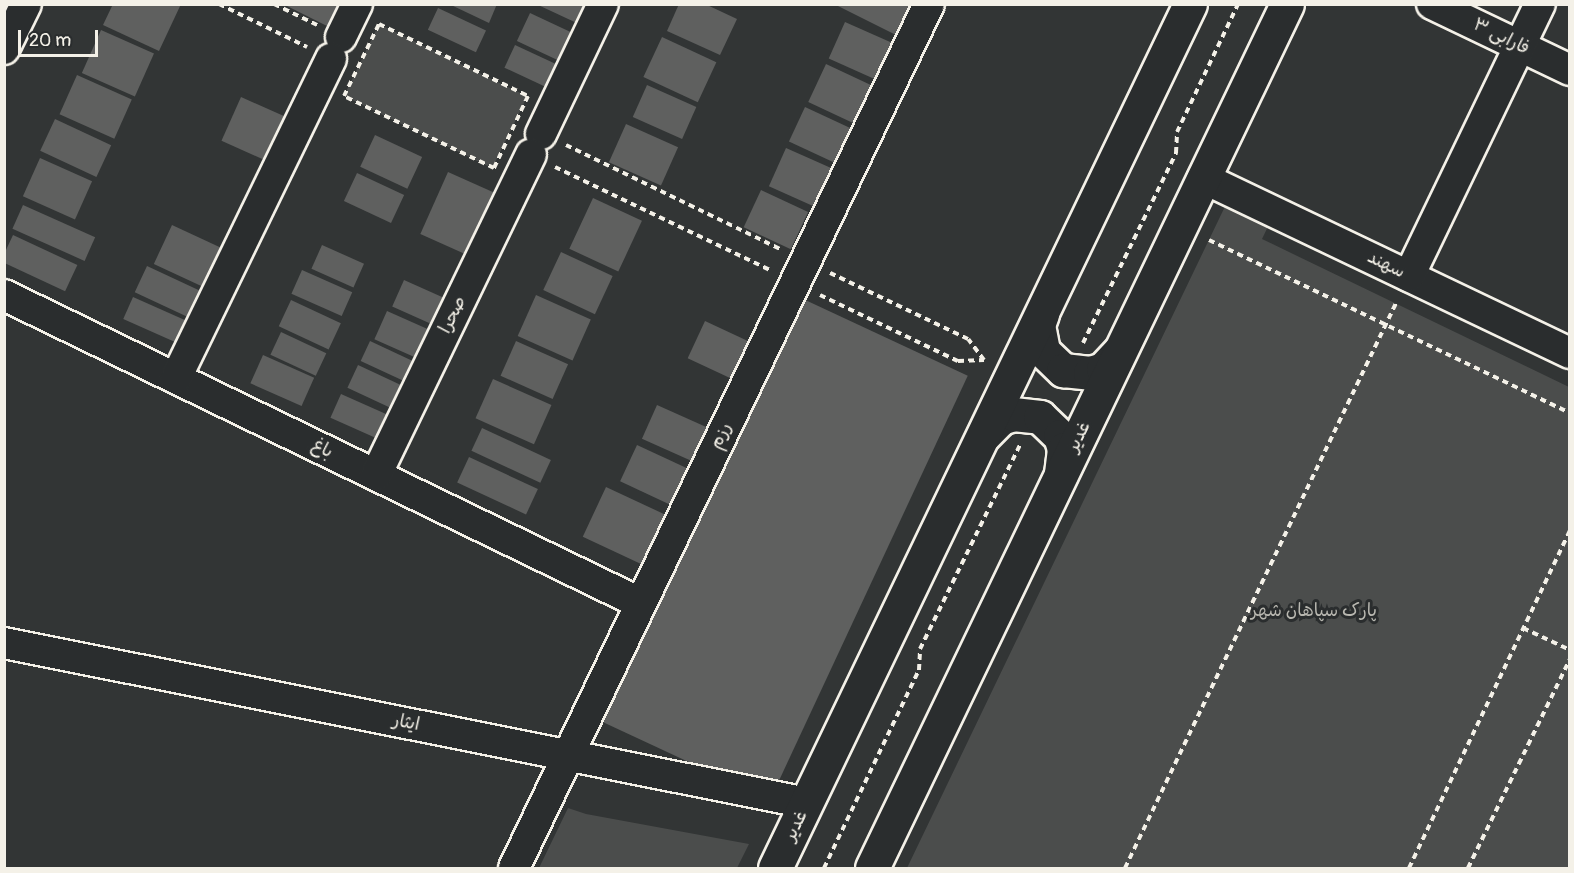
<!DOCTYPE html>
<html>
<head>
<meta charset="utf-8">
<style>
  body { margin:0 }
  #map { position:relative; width:1574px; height:873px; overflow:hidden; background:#323535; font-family:Pangolin,"Playpen Sans Arabic",sans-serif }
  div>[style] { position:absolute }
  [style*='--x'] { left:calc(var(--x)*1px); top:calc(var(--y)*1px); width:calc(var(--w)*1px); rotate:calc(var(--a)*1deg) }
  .green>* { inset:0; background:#4b4d4c; transform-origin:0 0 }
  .building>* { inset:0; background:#5f605f; transform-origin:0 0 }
  .path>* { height:4px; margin-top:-2px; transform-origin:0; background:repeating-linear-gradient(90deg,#f4f1e8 0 6px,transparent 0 10.5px) }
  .roads { filter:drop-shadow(2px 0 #f4f1e8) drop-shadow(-2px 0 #f4f1e8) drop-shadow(0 2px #f4f1e8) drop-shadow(0 -2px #f4f1e8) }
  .minor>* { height:30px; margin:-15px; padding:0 15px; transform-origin:15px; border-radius:15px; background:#2a2d2e }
  .major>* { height:33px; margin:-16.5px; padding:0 16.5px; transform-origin:16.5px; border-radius:16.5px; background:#2a2d2e }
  span { translate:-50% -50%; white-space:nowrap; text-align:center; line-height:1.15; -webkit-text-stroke:6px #2a2d2e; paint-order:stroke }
  .street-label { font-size:18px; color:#f4f1e8 }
  .park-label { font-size:18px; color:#b9b8b1 }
  .frame { position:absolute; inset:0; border:6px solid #f4f1e8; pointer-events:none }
  .scale { position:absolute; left:18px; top:30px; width:80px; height:27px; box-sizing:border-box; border:3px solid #f4f1e8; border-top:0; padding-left:8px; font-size:18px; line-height:21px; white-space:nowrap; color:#f4f1e8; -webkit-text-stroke:4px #2a2d2e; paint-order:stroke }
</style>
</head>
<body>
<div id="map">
  <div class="green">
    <i style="left:379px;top:24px;width:165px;height:80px;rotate:26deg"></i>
    <i style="clip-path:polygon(1231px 194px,1274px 214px,1262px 239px,1569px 387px,1569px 868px,907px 868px)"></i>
    <i style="clip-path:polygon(568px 808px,586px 814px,749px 844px,737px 868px,539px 868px)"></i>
  </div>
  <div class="building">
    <i style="clip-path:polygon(113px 4px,181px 4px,159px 51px,103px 25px)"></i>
    <i style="clip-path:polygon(283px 4px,339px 4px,329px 27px)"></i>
    <i style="clip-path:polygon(449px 4px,497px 4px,489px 23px)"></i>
    <i style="clip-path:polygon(536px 4px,591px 4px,581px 25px)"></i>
    <i style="clip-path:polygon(679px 4px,705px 4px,737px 19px,720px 55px,667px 31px)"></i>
    <i style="clip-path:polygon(834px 4px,915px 4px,900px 37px)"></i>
    <i style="left:438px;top:8px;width:53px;height:24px;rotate:25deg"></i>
    <i style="left:530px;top:13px;width:53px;height:31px;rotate:25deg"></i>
    <i style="left:845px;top:22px;width:55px;height:40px;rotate:24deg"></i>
    <i style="left:101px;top:30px;width:58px;height:47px;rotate:24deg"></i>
    <i style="left:662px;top:37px;width:60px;height:44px;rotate:25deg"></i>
    <i style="left:515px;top:45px;width:54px;height:25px;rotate:25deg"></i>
    <i style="left:826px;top:64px;width:53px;height:42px;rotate:25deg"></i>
    <i style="left:77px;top:75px;width:60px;height:43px;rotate:24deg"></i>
    <i style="left:647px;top:85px;width:54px;height:35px;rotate:24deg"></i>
    <i style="left:241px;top:97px;width:58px;height:48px;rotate:24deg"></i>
    <i style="left:805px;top:107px;width:54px;height:38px;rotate:25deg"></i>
    <i style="left:55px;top:119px;width:62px;height:35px;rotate:25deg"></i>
    <i style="left:626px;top:124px;width:57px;height:42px;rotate:24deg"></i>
    <i style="left:375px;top:135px;width:52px;height:35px;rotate:25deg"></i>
    <i style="left:786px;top:148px;width:58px;height:42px;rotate:24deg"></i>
    <i style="left:40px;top:158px;width:57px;height:42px;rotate:24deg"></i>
    <i style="left:448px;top:172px;width:60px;height:68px;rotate:24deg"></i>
    <i style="left:357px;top:173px;width:52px;height:31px;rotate:25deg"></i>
    <i style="left:761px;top:190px;width:52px;height:41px;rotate:25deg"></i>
    <i style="left:593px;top:198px;width:54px;height:56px;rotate:25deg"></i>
    <i style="left:23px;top:205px;width:79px;height:26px;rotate:24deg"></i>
    <i style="left:172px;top:225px;width:63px;height:43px;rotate:25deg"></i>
    <i style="left:13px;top:235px;width:71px;height:29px;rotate:25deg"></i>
    <i style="left:322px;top:245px;width:46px;height:26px;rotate:24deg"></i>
    <i style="left:561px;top:252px;width:57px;height:42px;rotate:25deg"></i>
    <i style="left:147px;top:266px;width:68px;height:29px;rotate:25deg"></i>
    <i style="left:302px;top:270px;width:55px;height:26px;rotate:24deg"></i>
    <i style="left:404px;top:280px;width:49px;height:29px;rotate:24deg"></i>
    <i style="left:536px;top:295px;width:60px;height:45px;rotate:24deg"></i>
    <i style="left:133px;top:297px;width:69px;height:24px;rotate:24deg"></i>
    <i style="left:801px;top:298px;width:184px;height:468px;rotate:25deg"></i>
    <i style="left:291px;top:300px;width:55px;height:29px;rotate:25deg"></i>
    <i style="left:387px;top:311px;width:48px;height:31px;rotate:24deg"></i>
    <i style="left:705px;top:321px;width:55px;height:41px;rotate:25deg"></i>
    <i style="left:281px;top:332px;width:50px;height:25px;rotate:25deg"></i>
    <i style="left:370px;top:341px;width:56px;height:22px;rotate:25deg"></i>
    <i style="left:516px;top:341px;width:57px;height:38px;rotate:24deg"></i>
    <i style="left:263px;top:355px;width:56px;height:31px;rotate:24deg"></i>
    <i style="left:358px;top:365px;width:55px;height:25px;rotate:25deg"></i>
    <i style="left:493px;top:379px;width:64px;height:43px;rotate:24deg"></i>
    <i style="left:341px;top:394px;width:56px;height:26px;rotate:24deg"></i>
    <i style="left:657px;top:405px;width:60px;height:37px;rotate:24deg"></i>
    <i style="left:482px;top:428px;width:76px;height:25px;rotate:25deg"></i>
    <i style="left:637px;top:445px;width:63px;height:40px;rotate:25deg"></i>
    <i style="left:469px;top:457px;width:76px;height:28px;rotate:25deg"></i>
    <i style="left:606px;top:487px;width:72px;height:55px;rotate:25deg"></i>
  </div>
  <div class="path">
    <i style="--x:219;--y:4;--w:98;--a:26"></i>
    <i style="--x:274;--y:4;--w:48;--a:26"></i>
    <i style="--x:379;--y:24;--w:165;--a:25.8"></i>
    <i style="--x:528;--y:96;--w:80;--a:115.3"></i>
    <i style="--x:494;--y:168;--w:166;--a:-154.4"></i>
    <i style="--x:344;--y:96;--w:80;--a:-64.1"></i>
    <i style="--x:566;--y:145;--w:238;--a:25.9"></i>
    <i style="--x:555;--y:167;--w:238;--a:25.6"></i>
    <i style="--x:1209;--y:240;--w:400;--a:25.6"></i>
    <i style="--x:820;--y:295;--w:153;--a:25.6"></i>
    <i style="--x:958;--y:361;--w:26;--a:-2"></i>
    <i style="--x:984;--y:360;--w:26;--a:-127"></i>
    <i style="--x:968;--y:339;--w:153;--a:-154.4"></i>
    <i style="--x:1083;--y:343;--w:212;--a:-63.9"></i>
    <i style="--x:1176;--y:153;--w:21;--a:-87"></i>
    <i style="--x:1177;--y:132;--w:142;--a:-64.5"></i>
    <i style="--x:1523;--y:628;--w:52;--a:25.1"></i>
    <i style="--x:824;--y:868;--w:220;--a:-64.4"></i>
    <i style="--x:919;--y:670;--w:21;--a:-87"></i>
    <i style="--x:920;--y:649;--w:229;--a:-63.9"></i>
    <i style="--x:1125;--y:868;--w:629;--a:-64.37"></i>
    <i style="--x:1409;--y:868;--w:374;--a:-64.5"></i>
    <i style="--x:1468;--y:868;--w:233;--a:-64"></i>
  </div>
  <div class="roads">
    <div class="minor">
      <i style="--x:1432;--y:4;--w:153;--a:25.6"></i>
      <i style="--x:341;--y:37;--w:37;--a:-64"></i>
      <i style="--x:4;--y:49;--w:50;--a:-63.9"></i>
      <i style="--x:541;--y:134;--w:144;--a:-64.5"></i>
      <i style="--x:1203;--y:178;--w:407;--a:25.5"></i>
      <i style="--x:1409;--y:276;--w:302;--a:-64.3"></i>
      <i style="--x:4;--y:295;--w:707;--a:25.84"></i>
      <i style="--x:176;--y:378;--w:355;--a:-64.1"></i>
      <i style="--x:376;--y:475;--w:356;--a:-64.2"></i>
      <i style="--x:4;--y:643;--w:819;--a:11.27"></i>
      <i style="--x:514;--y:868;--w:958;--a:-64.34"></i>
    </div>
    <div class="major">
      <i style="--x:1042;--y:314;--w:12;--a:110"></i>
      <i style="--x:1038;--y:325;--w:26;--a:79"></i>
      <i style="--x:1043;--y:351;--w:28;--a:44"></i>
      <i style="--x:1063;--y:370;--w:27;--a:6"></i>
      <i style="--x:1090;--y:373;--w:14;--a:-17"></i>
      <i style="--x:1103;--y:369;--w:23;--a:-47"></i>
      <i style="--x:984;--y:435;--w:24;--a:-45"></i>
      <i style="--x:1001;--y:418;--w:13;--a:-18"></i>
      <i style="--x:1013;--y:414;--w:27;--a:6"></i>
      <i style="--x:1040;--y:417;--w:28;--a:44"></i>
      <i style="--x:1060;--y:436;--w:14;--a:73"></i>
      <i style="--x:1064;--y:449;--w:25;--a:97"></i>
      <i style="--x:775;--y:868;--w:958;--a:-64.34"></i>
      <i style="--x:872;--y:868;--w:958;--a:-64.34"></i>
    </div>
  </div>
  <div class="street-label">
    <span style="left:1501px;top:37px;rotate:26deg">فارابی ۳</span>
    <span style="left:1386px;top:265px;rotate:26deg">سهند</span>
    <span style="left:453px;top:315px;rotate:-64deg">صحرا</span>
    <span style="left:721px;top:436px;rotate:-64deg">رزم</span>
    <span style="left:1079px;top:437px;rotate:-64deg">غدیر</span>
    <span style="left:322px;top:449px;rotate:26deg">باغ</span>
    <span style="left:406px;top:723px;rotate:11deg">ایثار</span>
    <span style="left:796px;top:826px;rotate:-64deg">غدیر</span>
  </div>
  <div class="park-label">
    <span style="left:1314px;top:611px">پارک سپاهان شهر</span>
  </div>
  <div class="frame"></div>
  <div class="scale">20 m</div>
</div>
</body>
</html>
